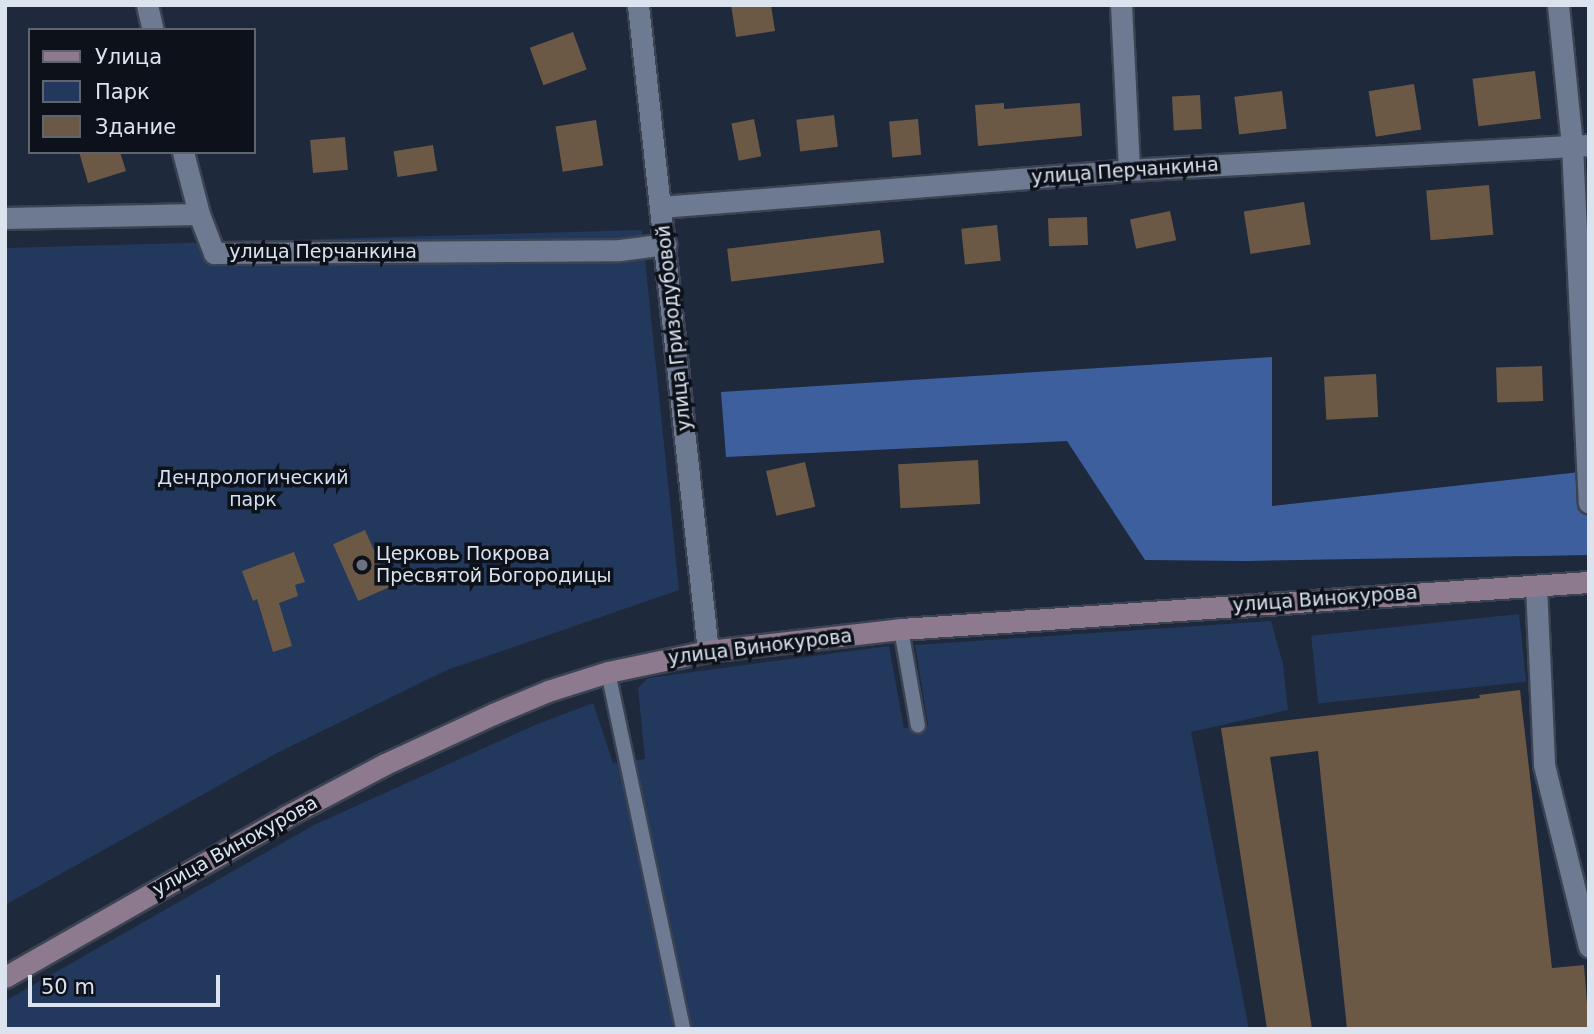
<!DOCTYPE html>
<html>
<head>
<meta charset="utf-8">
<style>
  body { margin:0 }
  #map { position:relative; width:1594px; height:1034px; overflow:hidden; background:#1e293b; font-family:"DejaVu Sans",sans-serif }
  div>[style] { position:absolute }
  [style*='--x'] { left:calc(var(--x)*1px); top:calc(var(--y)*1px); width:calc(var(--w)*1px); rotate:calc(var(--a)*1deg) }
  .green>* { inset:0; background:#23385d; transform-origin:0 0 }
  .forest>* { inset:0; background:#3d5f9e }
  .building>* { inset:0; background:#6b5845; transform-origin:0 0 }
  .roads { filter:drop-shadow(2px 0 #3b4353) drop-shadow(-2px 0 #3b4353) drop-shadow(0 2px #3b4353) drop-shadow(0 -2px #3b4353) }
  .service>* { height:14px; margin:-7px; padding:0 7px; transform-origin:7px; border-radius:7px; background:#6d7a91 }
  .minor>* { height:21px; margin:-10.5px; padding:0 10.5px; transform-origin:10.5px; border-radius:10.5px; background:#6d7a91 }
  .tertiary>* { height:21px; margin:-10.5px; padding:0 10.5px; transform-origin:10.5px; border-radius:10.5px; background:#6d7a91 }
  .secondary>* { height:21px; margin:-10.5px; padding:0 10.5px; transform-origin:10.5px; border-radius:10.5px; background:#8d7a8e }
  .dots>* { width:19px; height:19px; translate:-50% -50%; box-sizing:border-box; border:4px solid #0d111a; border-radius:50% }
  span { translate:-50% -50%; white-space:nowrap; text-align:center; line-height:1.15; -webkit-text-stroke:7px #0d111a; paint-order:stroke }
  .street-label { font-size:19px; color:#dbe3ef }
  .park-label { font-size:19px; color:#d4dff1 }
  .poi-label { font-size:19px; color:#dbe3ef }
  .left { translate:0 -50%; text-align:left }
  .frame { position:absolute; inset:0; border:7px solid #dbe3ef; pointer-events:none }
  .legend { position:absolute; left:28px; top:28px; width:228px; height:126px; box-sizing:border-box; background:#0d111a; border:2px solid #5f656f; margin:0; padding:9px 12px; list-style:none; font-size:21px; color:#dbe3ef }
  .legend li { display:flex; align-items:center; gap:14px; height:35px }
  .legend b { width:35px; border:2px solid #5f656f }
  .scale { position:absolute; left:28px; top:975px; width:192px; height:32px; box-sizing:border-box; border:4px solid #dbe3ef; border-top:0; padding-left:9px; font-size:21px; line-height:24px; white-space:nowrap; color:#dbe3ef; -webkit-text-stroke:5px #0d111a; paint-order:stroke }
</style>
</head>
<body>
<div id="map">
  <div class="green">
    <i style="clip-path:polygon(642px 230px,679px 590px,447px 670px,277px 753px,5px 905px,5px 248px)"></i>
    <i style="left:1519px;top:614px;width:68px;height:209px;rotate:84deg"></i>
    <i style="clip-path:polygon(1271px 621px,1283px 664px,1288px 710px,1191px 732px,1249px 1029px,5px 1029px,5px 1001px,314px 825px,535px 725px,593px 703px,613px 763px,645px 759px,638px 688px,648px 678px,889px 646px,904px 728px,928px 725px,915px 645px)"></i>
  </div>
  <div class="forest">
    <i style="clip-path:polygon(1272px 357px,1272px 506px,1589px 471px,1589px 555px,1247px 561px,1145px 560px,1067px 441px,726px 457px,721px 392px)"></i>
  </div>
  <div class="building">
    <i style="clip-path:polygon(731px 5px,771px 5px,775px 31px,736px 37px)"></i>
    <i style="left:573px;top:32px;width:40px;height:46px;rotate:70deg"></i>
    <i style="left:1535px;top:71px;width:48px;height:63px;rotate:83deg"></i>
    <i style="left:1414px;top:84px;width:46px;height:46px;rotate:81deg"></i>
    <i style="left:1282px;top:91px;width:38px;height:48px;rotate:83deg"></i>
    <i style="left:1200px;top:95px;width:34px;height:28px;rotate:87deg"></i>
    <i style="clip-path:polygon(1004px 103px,1004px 109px,1080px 103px,1082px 136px,978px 146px,975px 105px)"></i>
    <i style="left:834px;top:115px;width:32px;height:38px;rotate:83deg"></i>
    <i style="left:754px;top:119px;width:38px;height:23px;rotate:79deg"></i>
    <i style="left:918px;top:119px;width:36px;height:29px;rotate:85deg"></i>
    <i style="left:596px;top:120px;width:46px;height:41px;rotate:81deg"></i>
    <i style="left:345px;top:137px;width:33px;height:35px;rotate:85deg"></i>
    <i style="left:433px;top:145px;width:26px;height:40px;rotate:81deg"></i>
    <i style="clip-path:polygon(79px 152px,120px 152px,126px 171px,88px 183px)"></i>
    <i style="left:1489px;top:185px;width:50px;height:63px;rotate:85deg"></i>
    <i style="left:1304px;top:202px;width:43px;height:61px;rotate:81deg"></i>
    <i style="left:1170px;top:211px;width:30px;height:41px;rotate:78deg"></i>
    <i style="left:1087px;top:217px;width:28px;height:39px;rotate:88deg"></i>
    <i style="left:997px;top:225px;width:36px;height:36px;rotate:84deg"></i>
    <i style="left:880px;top:230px;width:33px;height:154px;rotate:83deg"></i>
    <i style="left:1542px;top:366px;width:35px;height:46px;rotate:88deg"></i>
    <i style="left:1376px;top:374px;width:43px;height:52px;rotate:87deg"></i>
    <i style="left:978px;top:460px;width:44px;height:80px;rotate:87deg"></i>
    <i style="left:805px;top:462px;width:46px;height:40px;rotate:77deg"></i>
    <i style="left:365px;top:530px;width:62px;height:35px;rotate:66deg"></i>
    <i style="clip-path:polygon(294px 552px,305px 582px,295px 585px,298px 596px,279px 603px,292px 646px,273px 652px,257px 599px,253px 601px,242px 571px)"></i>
    <i style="clip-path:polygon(1520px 690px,1552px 968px,1584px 965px,1589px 1029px,1347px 1029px,1318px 751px,1270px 757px,1312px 1029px,1267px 1029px,1221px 728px,1480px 698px,1479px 695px)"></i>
  </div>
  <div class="roads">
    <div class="service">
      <i style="--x:901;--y:629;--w:98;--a:80.1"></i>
      <i style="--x:608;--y:672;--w:365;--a:78.1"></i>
    </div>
    <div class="minor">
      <i style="--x:147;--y:5;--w:26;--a:77"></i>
      <i style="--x:1121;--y:5;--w:165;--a:87.2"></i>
      <i style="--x:1558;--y:5;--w:142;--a:84.3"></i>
      <i style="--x:1572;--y:146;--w:357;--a:87.3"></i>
      <i style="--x:183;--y:152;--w:64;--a:75.5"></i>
      <i style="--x:661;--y:207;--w:469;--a:-4.5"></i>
      <i style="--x:1129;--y:170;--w:461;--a:-3.1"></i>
      <i style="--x:5;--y:218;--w:194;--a:-1.2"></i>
      <i style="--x:199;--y:214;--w:42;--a:69"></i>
      <i style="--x:214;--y:253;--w:406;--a:-0.4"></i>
      <i style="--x:620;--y:250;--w:46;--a:-7.4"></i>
      <i style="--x:1536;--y:586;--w:179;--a:87.4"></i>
      <i style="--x:1544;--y:765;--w:187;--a:76.1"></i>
    </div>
    <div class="tertiary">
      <i style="--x:638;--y:5;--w:650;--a:83.82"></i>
    </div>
    <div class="secondary">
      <i style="--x:5;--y:977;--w:322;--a:-29.7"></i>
      <i style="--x:285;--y:817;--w:113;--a:-27.9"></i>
      <i style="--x:385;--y:764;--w:119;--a:-24.8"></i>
      <i style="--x:493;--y:714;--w:60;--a:-22.7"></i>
      <i style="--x:548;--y:691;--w:63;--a:-17.6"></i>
      <i style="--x:608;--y:672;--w:102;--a:-11.9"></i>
      <i style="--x:708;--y:651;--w:194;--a:-6.5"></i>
      <i style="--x:901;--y:629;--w:690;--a:-3.91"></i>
    </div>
  </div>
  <div class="dots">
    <i style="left:362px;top:565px;background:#6b7280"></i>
  </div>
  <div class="street-label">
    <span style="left:1125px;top:171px;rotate:-4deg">улица Перчанкина</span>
    <span style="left:323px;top:252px">улица Перчанкина</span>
    <span style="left:674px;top:328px;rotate:-96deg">улица Гризодубовой</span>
    <span style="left:1325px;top:599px;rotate:-4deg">улица Винокурова</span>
    <span style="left:760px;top:647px;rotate:-7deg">улица Винокурова</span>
    <span style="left:235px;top:846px;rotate:-29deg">улица Винокурова</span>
  </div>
  <div class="park-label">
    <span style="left:253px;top:489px">Дендрологический<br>парк</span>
  </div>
  <div class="poi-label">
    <span class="left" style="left:376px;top:565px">Церковь Покрова<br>Пресвятой Богородицы</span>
  </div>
  <div class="frame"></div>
  <ul class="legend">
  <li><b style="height:9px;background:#8d7a8e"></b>Улица</li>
  <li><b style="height:19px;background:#23385d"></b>Парк</li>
  <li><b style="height:19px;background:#6b5845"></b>Здание</li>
  </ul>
  <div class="scale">50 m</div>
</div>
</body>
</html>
